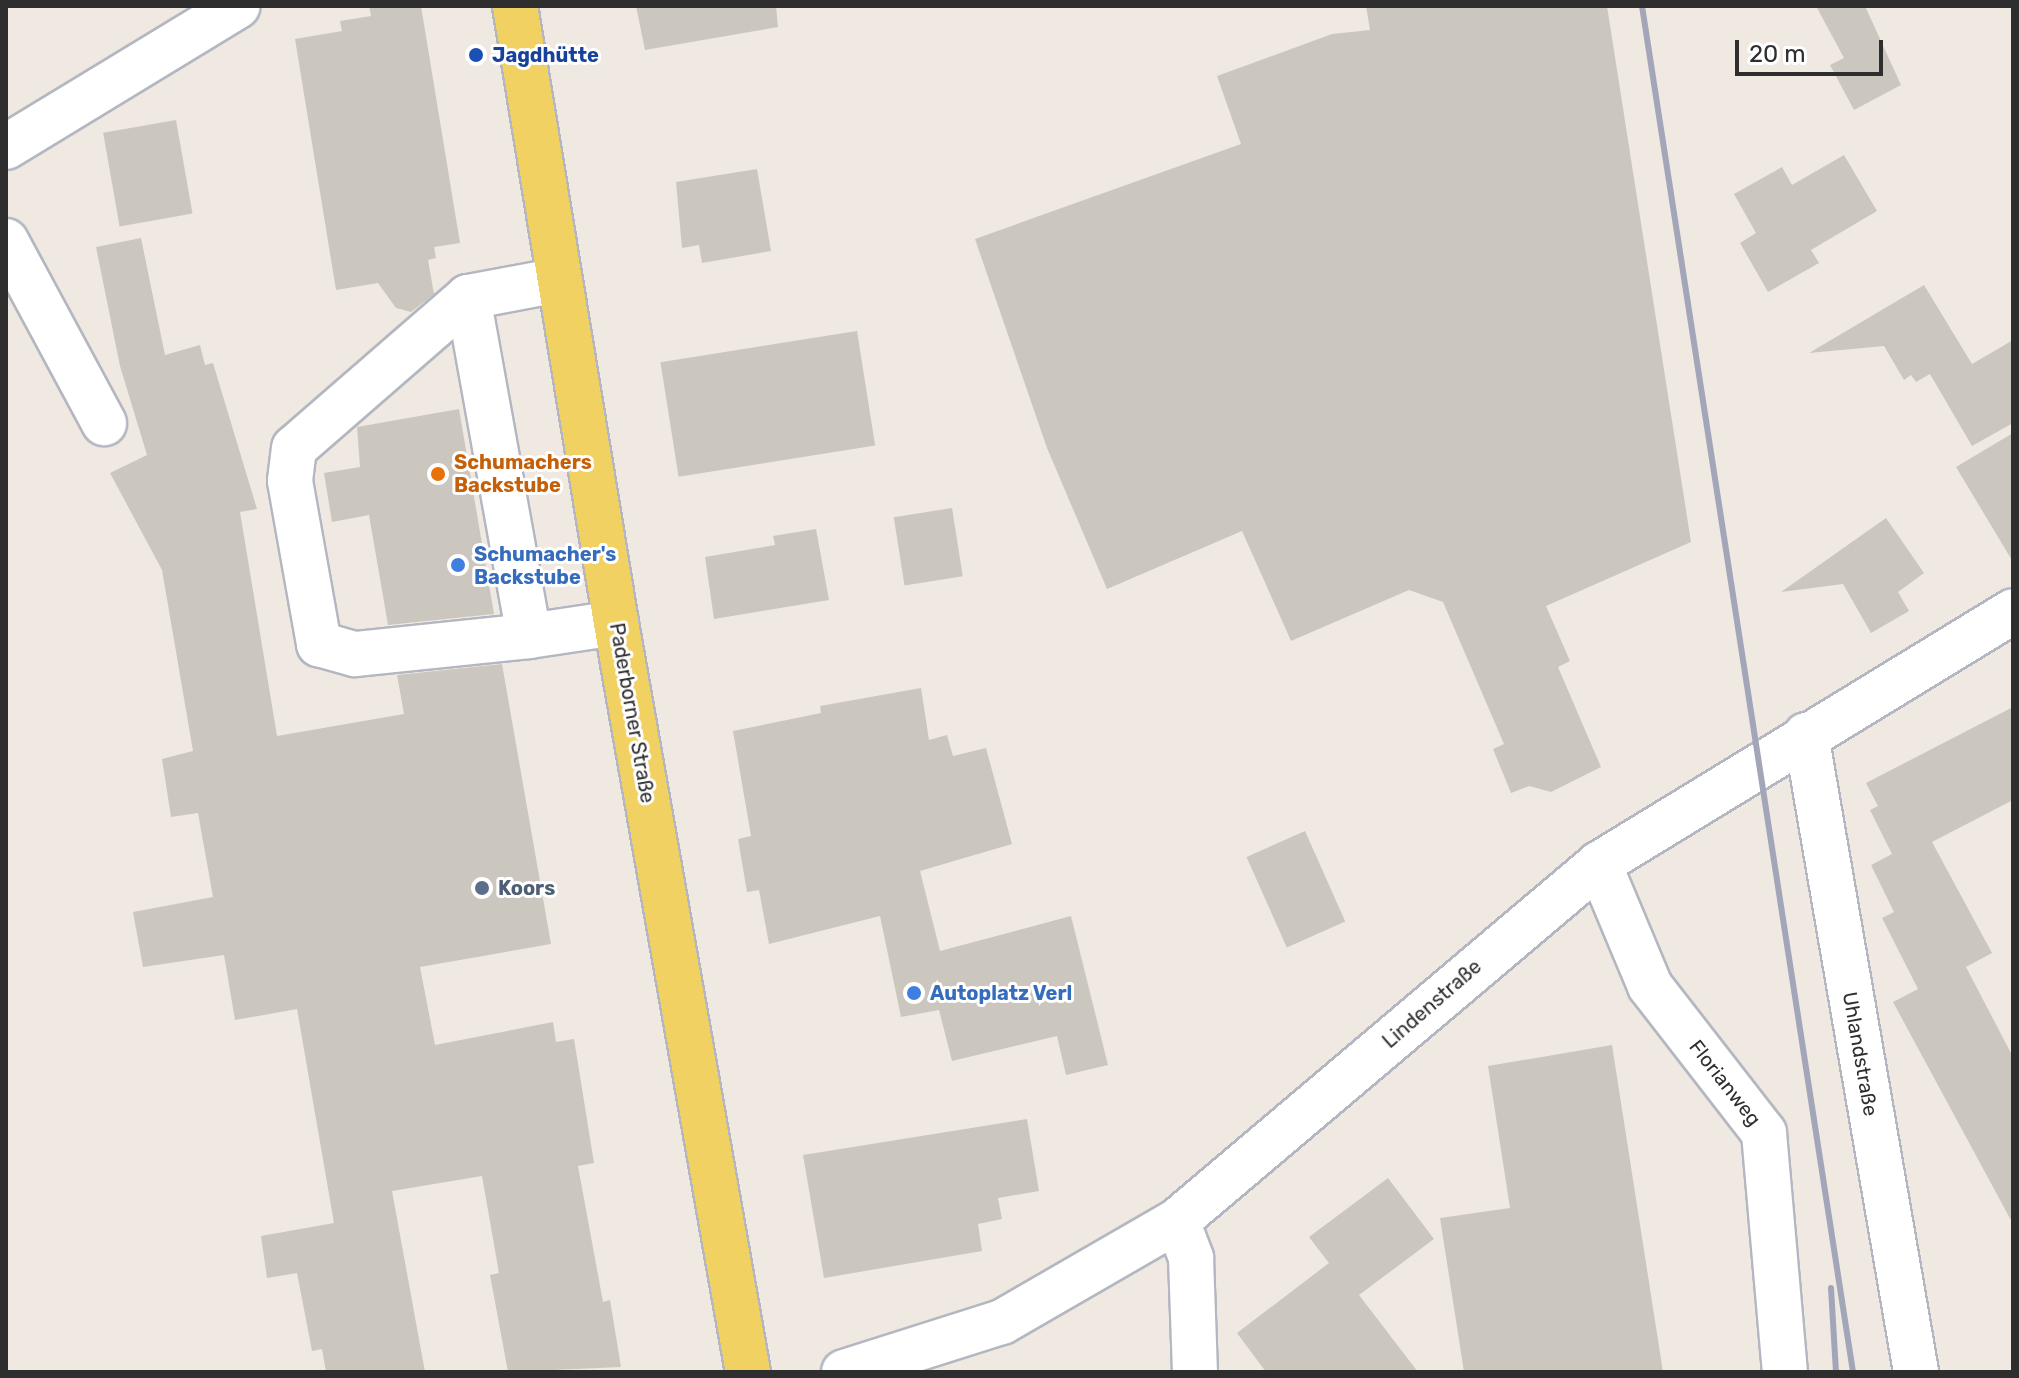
<!DOCTYPE html>
<html>
<head>
<meta charset="utf-8">
<style>
  body { margin:0 }
  #map { position:relative; width:2019px; height:1378px; overflow:hidden; background:#efe9e1; font-family:Rubik,sans-serif }
  div>[style] { position:absolute }
  [style*='--x'] { left:calc(var(--x)*1px); top:calc(var(--y)*1px); width:calc(var(--w)*1px); rotate:calc(var(--a)*1deg) }
  .building>* { inset:0; background:#cbc7bf; transform-origin:0 0 }
  .roads { filter:drop-shadow(2px 0 #b4b7c1) drop-shadow(-2px 0 #b4b7c1) drop-shadow(0 2px #b4b7c1) drop-shadow(0 -2px #b4b7c1) }
  .minor>* { height:44px; margin:-22px; padding:0 22px; transform-origin:22px; border-radius:22px; background:#fff }
  .major>* { height:44px; margin:-22px; padding:0 22px; transform-origin:22px; border-radius:22px; background:#f2d163 }
  .rail>* { height:6px; margin:-3px; padding:0 3px; transform-origin:3px; border-radius:3px; background:#a3a6b8 }
  .dots>* { width:22px; height:22px; translate:-50% -50%; box-sizing:border-box; border:4px solid #fff; border-radius:50% }
  span { translate:-50% -50%; white-space:nowrap; text-align:center; line-height:1.15; -webkit-text-stroke:6px #fff; paint-order:stroke }
  .transit-label { font-size:20px; color:#164399; font-weight:700 }
  .left { translate:0 -50%; text-align:left }
  .food-label { font-size:20px; color:#c56008; font-weight:700 }
  .shop-label { font-size:20px; color:#366cbe; font-weight:700 }
  .street-label { font-size:20px; color:#2e2e2e }
  .service-label { font-size:20px; color:#4e5e75; font-weight:700 }
  .frame { position:absolute; inset:0; border:8px solid #2e2e2e; pointer-events:none }
  .scale { position:absolute; left:1735px; top:40px; width:148px; height:36px; box-sizing:border-box; border:4px solid #2e2e2e; border-top:0; padding-left:10px; font-size:24px; line-height:28px; white-space:nowrap; color:#2e2e2e; -webkit-text-stroke:6px #fff; paint-order:stroke }
</style>
</head>
<body>
<div id="map">
  <div class="building">
    <i style="clip-path:polygon(369px 6px,421px 6px,460px 243px,434px 247px,436px 258px,428px 260px,434px 294px,411px 312px,396px 308px,378px 283px,336px 290px,295px 39px,342px 31px,340px 21px,371px 16px)"></i>
    <i style="clip-path:polygon(636px 6px,776px 6px,778px 27px,645px 50px)"></i>
    <i style="clip-path:polygon(1366px 6px,1607px 6px,1691px 542px,1546px 606px,1570px 661px,1558px 667px,1601px 767px,1551px 792px,1529px 786px,1511px 793px,1493px 749px,1504px 744px,1443px 602px,1409px 590px,1291px 641px,1242px 531px,1107px 589px,1047px 448px,975px 239px,1241px 144px,1217px 76px,1332px 34px,1370px 30px)"></i>
    <i style="clip-path:polygon(1816px 6px,1865px 6px,1901px 85px,1854px 110px,1830px 65px,1844px 58px)"></i>
    <i style="left:176px;top:120px;width:95px;height:74px;rotate:80deg"></i>
    <i style="clip-path:polygon(1844px 155px,1877px 211px,1811px 250px,1819px 263px,1768px 292px,1740px 243px,1756px 233px,1734px 194px,1782px 167px,1792px 185px)"></i>
    <i style="clip-path:polygon(757px 169px,771px 251px,702px 263px,699px 245px,682px 248px,676px 182px)"></i>
    <i style="clip-path:polygon(141px 238px,165px 355px,200px 345px,205px 365px,213px 363px,257px 509px,240px 512px,277px 736px,404px 714px,397px 675px,502px 664px,551px 944px,420px 967px,435px 1045px,553px 1022px,556px 1042px,574px 1039px,594px 1163px,578px 1166px,603px 1302px,610px 1300px,621px 1367px,508px 1372px,490px 1275px,499px 1273px,482px 1176px,392px 1191px,425px 1372px,326px 1372px,322px 1349px,312px 1351px,297px 1273px,267px 1278px,261px 1236px,334px 1223px,297px 1009px,235px 1020px,224px 955px,143px 967px,133px 912px,213px 897px,198px 813px,171px 817px,162px 759px,193px 751px,162px 570px,110px 473px,147px 455px,120px 366px,96px 247px)"></i>
    <i style="clip-path:polygon(1924px 285px,1972px 364px,2013px 340px,2013px 423px,1972px 446px,1930px 374px,1916px 382px,1911px 375px,1904px 380px,1884px 346px,1809px 353px)"></i>
    <i style="left:857px;top:331px;width:116px;height:199px;rotate:81deg"></i>
    <i style="clip-path:polygon(459px 409px,494px 614px,388px 625px,369px 515px,332px 522px,324px 473px,360px 467px,357px 427px)"></i>
    <i style="clip-path:polygon(2013px 433px,2013px 562px,1956px 467px)"></i>
    <i style="left:952px;top:508px;width:69px;height:59px;rotate:81deg"></i>
    <i style="clip-path:polygon(1886px 518px,1924px 573px,1898px 592px,1909px 611px,1871px 633px,1843px 584px,1781px 592px)"></i>
    <i style="clip-path:polygon(816px 529px,829px 600px,714px 619px,705px 557px,775px 545px,773px 536px)"></i>
    <i style="clip-path:polygon(921px 688px,929px 740px,947px 735px,953px 756px,986px 748px,1012px 844px,920px 871px,940px 951px,1071px 916px,1108px 1065px,1066px 1075px,1057px 1036px,952px 1061px,939px 1010px,901px 1017px,880px 916px,769px 944px,759px 890px,747px 892px,738px 839px,751px 836px,733px 731px,821px 713px,820px 706px)"></i>
    <i style="clip-path:polygon(2013px 707px,2013px 800px,1932px 842px,1992px 953px,1966px 967px,2013px 1057px,2013px 1224px,1893px 1002px,1918px 989px,1882px 918px,1894px 912px,1871px 865px,1892px 854px,1870px 810px,1878px 806px,1866px 783px)"></i>
    <i style="left:1305px;top:831px;width:99px;height:64px;rotate:66deg"></i>
    <i style="clip-path:polygon(1612px 1045px,1663px 1372px,1464px 1372px,1440px 1218px,1510px 1208px,1488px 1066px)"></i>
    <i style="clip-path:polygon(1027px 1119px,1039px 1191px,998px 1198px,1002px 1219px,978px 1224px,982px 1251px,824px 1278px,803px 1155px)"></i>
    <i style="clip-path:polygon(1388px 1178px,1434px 1239px,1359px 1295px,1418px 1372px,1266px 1372px,1237px 1333px,1329px 1263px,1309px 1237px)"></i>
  </div>
  <div class="roads">
    <div class="minor">
      <i style="--x:6;--y:147;--w:271;--a:-31.3"></i>
      <i style="--x:6;--y:241;--w:207;--a:61.7"></i>
      <i style="--x:559;--y:280;--w:93;--a:169.4"></i>
      <i style="--x:468;--y:297;--w:344;--a:79.8"></i>
      <i style="--x:529;--y:636;--w:88;--a:-8.5"></i>
      <i style="--x:468;--y:297;--w:230;--a:139"></i>
      <i style="--x:294;--y:448;--w:33;--a:97"></i>
      <i style="--x:290;--y:481;--w:166;--a:79.9"></i>
      <i style="--x:319;--y:644;--w:37;--a:16"></i>
      <i style="--x:355;--y:654;--w:175;--a:-5.9"></i>
      <i style="--x:1806;--y:735;--w:646;--a:80.2"></i>
      <i style="--x:1599;--y:864;--w:132;--a:67.3"></i>
      <i style="--x:1650;--y:986;--w:186;--a:52.2"></i>
      <i style="--x:1764;--y:1133;--w:240;--a:85"></i>
      <i style="--x:1177;--y:1221;--w:40;--a:69"></i>
      <i style="--x:1191;--y:1258;--w:114;--a:88"></i>
      <i style="--x:844;--y:1372;--w:166;--a:-17.6"></i>
      <i style="--x:1002;--y:1322;--w:202;--a:-30"></i>
      <i style="--x:1177;--y:1221;--w:553;--a:-40.23"></i>
      <i style="--x:1599;--y:864;--w:485;--a:-31.4"></i>
    </div>
    <div class="major">
      <i style="--x:515;--y:6;--w:625;--a:80.7"></i>
      <i style="--x:616;--y:623;--w:761;--a:80.01"></i>
    </div>
  </div>
  <div class="rail">
    <i style="--x:1642;--y:6;--w:1382;--a:81.22"></i>
    <i style="--x:1831;--y:1288;--w:84;--a:86.6"></i>
  </div>
  <div class="dots">
    <i style="left:476px;top:55px;background:#1a4fb4"></i>
    <i style="left:438px;top:474px;background:#e8710a"></i>
    <i style="left:458px;top:565px;background:#3f7fe0"></i>
    <i style="left:482px;top:888px;background:#5c6f8a"></i>
    <i style="left:914px;top:993px;background:#3f7fe0"></i>
  </div>
  <div class="transit-label">
    <span class="left" style="left:492px;top:55px">Jagdhütte</span>
  </div>
  <div class="food-label">
    <span class="left" style="left:454px;top:474px">Schumachers<br>Backstube</span>
  </div>
  <div class="shop-label">
    <span class="left" style="left:474px;top:566px">Schumacher's<br>Backstube</span>
    <span class="left" style="left:930px;top:993px">Autoplatz Verl</span>
  </div>
  <div class="street-label">
    <span style="left:632px;top:713px;rotate:80deg">Paderborner Straße</span>
    <span style="left:1432px;top:1004px;rotate:-41deg">Lindenstraße</span>
    <span style="left:1860px;top:1054px;rotate:80deg">Uhlandstraße</span>
    <span style="left:1725px;top:1083px;rotate:52deg">Florianweg</span>
  </div>
  <div class="service-label">
    <span class="left" style="left:498px;top:888px">Koors</span>
  </div>
  <div class="frame"></div>
  <div class="scale">20 m</div>
</div>
</body>
</html>
